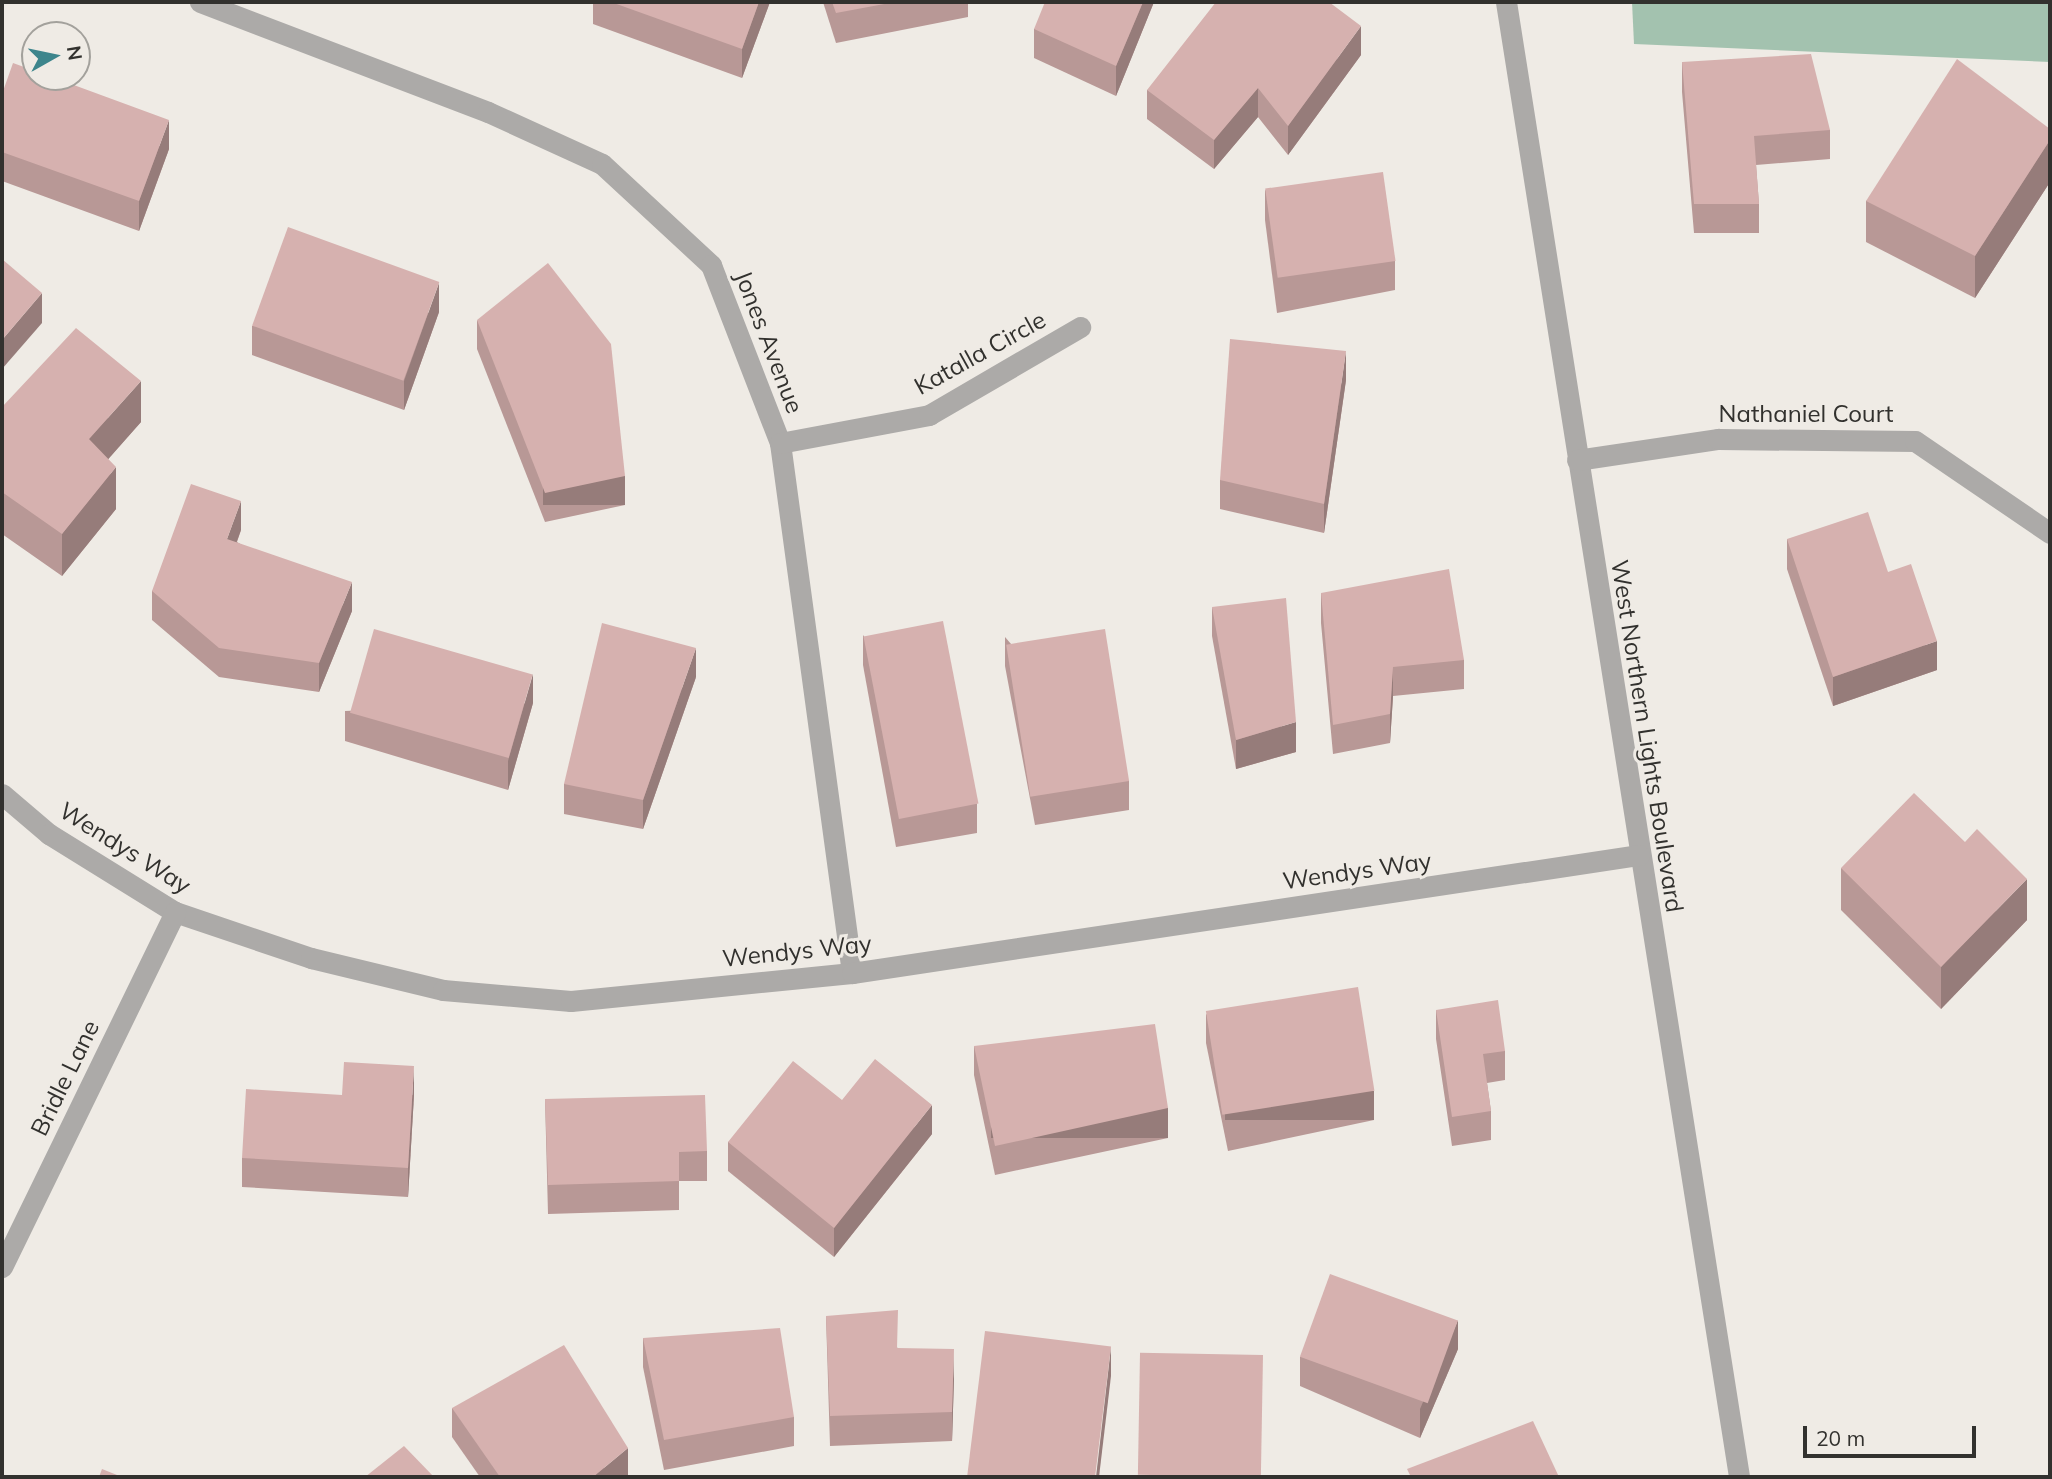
<!DOCTYPE html>
<html>
<head>
<meta charset="utf-8">
<style>
  body { margin:0 }
  #map { position:relative; width:2052px; height:1479px; overflow:hidden; background:#efebe5; font-family:Mulish,sans-serif }
  div>[style] { position:absolute }
  [style*='--x'] { left:calc(var(--x)*1px); top:calc(var(--y)*1px); width:calc(var(--w)*1px); rotate:calc(var(--a)*1deg) }
  .forest>* { inset:0; background:#a3c2af }
  .minor>* { height:21px; margin:-10.5px; padding:0 10.5px; transform-origin:10.5px; border-radius:10.5px; background:#acaaa8 }
  .wall>* { inset:0; background:#b89896 }
  .shaded-wall>* { inset:0; background:#967c7a; transform-origin:0 0 }
  .building>* { inset:0; background:#d6b1af; transform-origin:0 0 }
  span { translate:-50% -50%; white-space:nowrap; text-align:center; line-height:1.15; -webkit-text-stroke:6px #efebe5; paint-order:stroke }
  .street-label { font-size:24px; color:#32312e }
  .frame { position:absolute; inset:0; border:4px solid #32312e; pointer-events:none }
  .north { position:absolute; left:21px; top:21px; width:70px; height:70px; box-sizing:border-box; background:#efebe5; border:2px solid #a3a19c; border-radius:50%; rotate:81deg; font-size:19px; font-weight:700; line-height:28px; text-align:center; color:#32312e }
  .north::after { content:''; display:block; margin:auto; width:24px; height:32px; background:#3d858c; clip-path:polygon(50% 0,100% 100%,50% 72%,0 100%) }
  .scale { position:absolute; left:1803px; top:1426px; width:173px; height:32px; box-sizing:border-box; border:4px solid #32312e; border-top:0; padding-left:9px; font-size:21px; line-height:24px; white-space:nowrap; color:#32312e; -webkit-text-stroke:5px #efebe5; paint-order:stroke }
</style>
</head>
<body>
<div id="map">
  <div class="forest">
    <i style="clip-path:polygon(1632px 2px,2050px 2px,2050px 62px,1634px 44px)"></i>
  </div>
  <div class="minor">
    <i style="--x:200;--y:2;--w:308;--a:20.9"></i>
    <i style="--x:488;--y:112;--w:125;--a:24.5"></i>
    <i style="--x:602;--y:164;--w:149;--a:42.8"></i>
    <i style="--x:711;--y:265;--w:191;--a:68.8"></i>
    <i style="--x:780;--y:443;--w:535;--a:82.26"></i>
    <i style="--x:1506;--y:2;--w:1493;--a:81.02"></i>
    <i style="--x:780;--y:443;--w:152;--a:-10.6"></i>
    <i style="--x:929;--y:415;--w:175;--a:-30.2"></i>
    <i style="--x:1577;--y:460;--w:143;--a:-8.5"></i>
    <i style="--x:1718;--y:439;--w:197;--a:0.6"></i>
    <i style="--x:1915;--y:441;--w:163;--a:34.3"></i>
    <i style="--x:2;--y:794;--w:62;--a:40.4"></i>
    <i style="--x:49;--y:834;--w:148;--a:31.8"></i>
    <i style="--x:175;--y:912;--w:144;--a:18.7"></i>
    <i style="--x:311;--y:958;--w:136;--a:13.6"></i>
    <i style="--x:443;--y:990;--w:128;--a:4.9"></i>
    <i style="--x:571;--y:1001;--w:282;--a:-5.7"></i>
    <i style="--x:852;--y:973;--w:796;--a:-8.53"></i>
    <i style="--x:2;--y:1267;--w:395;--a:-64"></i>
  </div>
  <div class="wall">
    <i style="clip-path:polygon(593px 2px,770px 2px,742px 78px,593px 24px)"></i>
    <i style="clip-path:polygon(823px 2px,968px 2px,968px 17px,836px 43px)"></i>
    <i style="clip-path:polygon(1154px 2px,1116px 96px,1034px 58px,1034px 29px)"></i>
    <i style="clip-path:polygon(1361px 55px,1288px 155px,1258px 117px,1214px 169px,1147px 119px,1147px 90px)"></i>
    <i style="clip-path:polygon(1682px 62px,1830px 130px,1830px 159px,1756px 165px,1759px 204px,1759px 233px,1694px 233px,1682px 92px)"></i>
    <i style="clip-path:polygon(2px 94px,169px 149px,139px 231px,2px 181px)"></i>
    <i style="clip-path:polygon(2050px 129px,2050px 182px,1975px 298px,1866px 242px,1866px 201px)"></i>
    <i style="clip-path:polygon(1265px 190px,1395px 261px,1395px 290px,1277px 313px,1265px 220px)"></i>
    <i style="clip-path:polygon(439px 312px,404px 410px,252px 355px,252px 326px)"></i>
    <i style="clip-path:polygon(477px 320px,625px 505px,545px 522px,477px 349px)"></i>
    <i style="clip-path:polygon(1346px 380px,1324px 533px,1220px 509px,1220px 480px)"></i>
    <i style="clip-path:polygon(2px 407px,141px 422px,108px 459px,116px 509px,62px 576px,2px 534px)"></i>
    <i style="clip-path:polygon(241px 530px,237px 542px,352px 611px,319px 692px,219px 677px,152px 620px,152px 591px)"></i>
    <i style="clip-path:polygon(1787px 539px,1888px 572px,1937px 670px,1833px 706px,1787px 569px)"></i>
    <i style="clip-path:polygon(1321px 593px,1464px 660px,1464px 689px,1393px 696px,1390px 743px,1333px 754px,1321px 623px)"></i>
    <i style="clip-path:polygon(1212px 607px,1296px 752px,1236px 769px,1212px 636px)"></i>
    <i style="clip-path:polygon(863px 635px,977px 804px,977px 833px,896px 847px,863px 665px)"></i>
    <i style="clip-path:polygon(1005px 637px,1129px 781px,1129px 810px,1035px 825px,1005px 666px)"></i>
    <i style="clip-path:polygon(696px 677px,643px 829px,564px 814px,564px 784px)"></i>
    <i style="clip-path:polygon(533px 703px,508px 790px,345px 741px,345px 711px)"></i>
    <i style="clip-path:polygon(1841px 868px,2027px 920px,1941px 1009px,1841px 910px)"></i>
    <i style="clip-path:polygon(1436px 1010px,1505px 1051px,1505px 1080px,1487px 1083px,1491px 1111px,1491px 1140px,1452px 1146px,1436px 1039px)"></i>
    <i style="clip-path:polygon(1206px 1014px,1374px 1120px,1228px 1151px,1206px 1043px)"></i>
    <i style="clip-path:polygon(974px 1046px,1168px 1138px,995px 1175px,974px 1075px)"></i>
    <i style="clip-path:polygon(342px 1095px,414px 1095px,408px 1197px,242px 1187px,242px 1158px)"></i>
    <i style="clip-path:polygon(545px 1099px,707px 1151px,707px 1181px,679px 1181px,679px 1210px,548px 1214px)"></i>
    <i style="clip-path:polygon(842px 1100px,932px 1134px,834px 1257px,728px 1171px,728px 1142px)"></i>
    <i style="clip-path:polygon(826px 1316px,898px 1348px,954px 1378px,952px 1441px,830px 1446px)"></i>
    <i style="clip-path:polygon(643px 1338px,794px 1417px,794px 1446px,664px 1470px,643px 1367px)"></i>
    <i style="clip-path:polygon(1458px 1349px,1420px 1438px,1300px 1386px,1300px 1357px)"></i>
    <i style="clip-path:polygon(452px 1408px,628px 1477px,480px 1477px,452px 1437px)"></i>
  </div>
  <div class="shaded-wall">
    <i style="clip-path:polygon(759px 2px,770px 2px,742px 78px,742px 49px)"></i>
    <i style="clip-path:polygon(1143px 2px,1154px 2px,1116px 96px,1116px 66px)"></i>
    <i style="clip-path:polygon(1361px 26px,1361px 55px,1288px 155px,1288px 126px)"></i>
    <i style="clip-path:polygon(1258px 88px,1258px 117px,1214px 169px,1214px 140px)"></i>
    <i style="clip-path:polygon(169px 120px,169px 149px,139px 231px,139px 201px)"></i>
    <i style="clip-path:polygon(2050px 140px,2050px 182px,1975px 298px,1975px 256px)"></i>
    <i style="clip-path:polygon(439px 283px,439px 312px,404px 410px,404px 381px)"></i>
    <i style="clip-path:polygon(42px 293px,42px 323px,2px 369px,2px 340px)"></i>
    <i style="clip-path:polygon(1346px 351px,1346px 380px,1324px 533px,1324px 504px)"></i>
    <i style="clip-path:polygon(141px 381px,141px 422px,89px 481px,89px 439px)"></i>
    <i style="clip-path:polygon(116px 467px,116px 509px,62px 576px,62px 534px)"></i>
    <i style="left:625px;top:476px;width:29px;height:82px;rotate:90deg"></i>
    <i style="clip-path:polygon(241px 501px,241px 530px,227px 568px,227px 539px)"></i>
    <i style="clip-path:polygon(352px 582px,352px 611px,319px 692px,319px 663px)"></i>
    <i style="clip-path:polygon(1937px 641px,1937px 670px,1833px 706px,1833px 677px)"></i>
    <i style="clip-path:polygon(696px 648px,696px 677px,643px 829px,643px 800px)"></i>
    <i style="clip-path:polygon(1393px 667px,1393px 696px,1390px 743px,1390px 714px)"></i>
    <i style="clip-path:polygon(533px 674px,533px 703px,508px 790px,508px 761px)"></i>
    <i style="clip-path:polygon(1296px 722px,1296px 752px,1236px 769px,1236px 740px)"></i>
    <i style="clip-path:polygon(2027px 879px,2027px 920px,1941px 1009px,1941px 967px)"></i>
    <i style="clip-path:polygon(414px 1066px,414px 1095px,408px 1197px,408px 1168px)"></i>
    <i style="left:1374px;top:1091px;width:29px;height:149px;rotate:90deg"></i>
    <i style="clip-path:polygon(932px 1105px,932px 1134px,834px 1257px,834px 1228px)"></i>
    <i style="left:1168px;top:1108px;width:30px;height:177px;rotate:90deg"></i>
    <i style="clip-path:polygon(1458px 1320px,1458px 1349px,1420px 1438px,1420px 1409px)"></i>
    <i style="clip-path:polygon(1111px 1347px,1111px 1376px,1099px 1477px,1096px 1477px)"></i>
    <i style="clip-path:polygon(954px 1349px,954px 1378px,952px 1441px,952px 1412px)"></i>
    <i style="clip-path:polygon(628px 1448px,628px 1477px,593px 1477px)"></i>
  </div>
  <div class="building">
    <i style="clip-path:polygon(611px 2px,759px 2px,742px 49px)"></i>
    <i style="clip-path:polygon(832px 2px,895px 2px,836px 13px)"></i>
    <i style="clip-path:polygon(1045px 2px,1143px 2px,1116px 66px,1034px 29px)"></i>
    <i style="clip-path:polygon(1216px 2px,1329px 2px,1361px 26px,1288px 126px,1258px 88px,1214px 140px,1147px 90px)"></i>
    <i style="clip-path:polygon(1811px 54px,1830px 130px,1754px 136px,1759px 204px,1694px 204px,1682px 62px)"></i>
    <i style="clip-path:polygon(1957px 59px,2050px 129px,2050px 140px,1975px 256px,1866px 201px)"></i>
    <i style="clip-path:polygon(13px 63px,35px 71px,35px 77px,52px 77px,169px 120px,139px 201px,2px 152px,2px 94px)"></i>
    <i style="left:1383px;top:172px;width:90px;height:119px;rotate:82deg"></i>
    <i style="left:288px;top:227px;width:161px;height:105px;rotate:20deg"></i>
    <i style="clip-path:polygon(2px 259px,42px 293px,2px 340px)"></i>
    <i style="clip-path:polygon(548px 263px,611px 344px,625px 476px,545px 493px,477px 320px)"></i>
    <i style="clip-path:polygon(76px 328px,141px 381px,89px 439px,116px 467px,62px 534px,2px 492px,2px 407px)"></i>
    <i style="clip-path:polygon(1230px 339px,1346px 351px,1324px 504px,1220px 480px)"></i>
    <i style="clip-path:polygon(191px 484px,241px 501px,227px 539px,352px 582px,319px 663px,219px 648px,152px 591px)"></i>
    <i style="clip-path:polygon(1868px 512px,1888px 572px,1911px 564px,1937px 641px,1833px 677px,1787px 539px)"></i>
    <i style="clip-path:polygon(1449px 569px,1464px 660px,1393px 667px,1390px 714px,1333px 725px,1321px 593px)"></i>
    <i style="clip-path:polygon(1286px 598px,1296px 722px,1236px 740px,1212px 607px)"></i>
    <i style="left:943px;top:621px;width:186px;height:81px;rotate:79deg"></i>
    <i style="clip-path:polygon(602px 623px,696px 648px,643px 800px,564px 784px)"></i>
    <i style="left:374px;top:629px;width:165px;height:87px;rotate:16deg"></i>
    <i style="left:1105px;top:629px;width:154px;height:100px;rotate:81deg"></i>
    <i style="clip-path:polygon(1914px 793px,1965px 842px,1977px 829px,2027px 879px,1941px 967px,1841px 868px)"></i>
    <i style="left:1358px;top:987px;width:105px;height:154px;rotate:81deg"></i>
    <i style="clip-path:polygon(1498px 1000px,1505px 1051px,1483px 1054px,1491px 1111px,1452px 1117px,1436px 1010px)"></i>
    <i style="clip-path:polygon(1155px 1024px,1168px 1108px,995px 1146px,974px 1046px)"></i>
    <i style="clip-path:polygon(875px 1059px,932px 1105px,834px 1228px,728px 1142px,793px 1061px,842px 1100px)"></i>
    <i style="clip-path:polygon(344px 1062px,414px 1066px,408px 1168px,242px 1158px,246px 1089px,342px 1095px)"></i>
    <i style="clip-path:polygon(705px 1095px,707px 1151px,679px 1152px,679px 1181px,548px 1185px,545px 1099px)"></i>
    <i style="left:1330px;top:1274px;width:136px;height:88px;rotate:20deg"></i>
    <i style="clip-path:polygon(898px 1310px,897px 1348px,954px 1349px,952px 1412px,830px 1416px,826px 1316px)"></i>
    <i style="clip-path:polygon(780px 1328px,794px 1417px,664px 1440px,643px 1338px)"></i>
    <i style="left:985px;top:1331px;width:127px;height:147px;rotate:7deg"></i>
    <i style="clip-path:polygon(564px 1345px,628px 1448px,593px 1477px,500px 1477px,452px 1408px)"></i>
    <i style="left:1263px;top:1355px;width:122px;height:123px;rotate:91deg"></i>
    <i style="clip-path:polygon(1533px 1421px,1559px 1477px,1411px 1477px,1407px 1469px)"></i>
    <i style="clip-path:polygon(404px 1446px,434px 1477px,365px 1477px)"></i>
    <i style="clip-path:polygon(102px 1469px,122px 1477px,99px 1477px)"></i>
  </div>
  <div class="street-label">
    <span style="left:769px;top:342px;rotate:69deg">Jones Avenue</span>
    <span style="left:980px;top:353px;rotate:-29deg">Katalla Circle</span>
    <span style="left:1806px;top:414px">Nathaniel Court</span>
    <span style="left:1647px;top:736px;rotate:81deg">West Northern Lights Boulevard</span>
    <span style="left:125px;top:848px;rotate:32deg">Wendys Way</span>
    <span style="left:1357px;top:871px;rotate:-8deg">Wendys Way</span>
    <span style="left:797px;top:951px;rotate:-6deg">Wendys Way</span>
    <span style="left:65px;top:1078px;rotate:-64deg">Bridle Lane</span>
  </div>
  <div class="frame"></div>
  <div class="north">N</div>
  <div class="scale">20 m</div>
</div>
</body>
</html>
